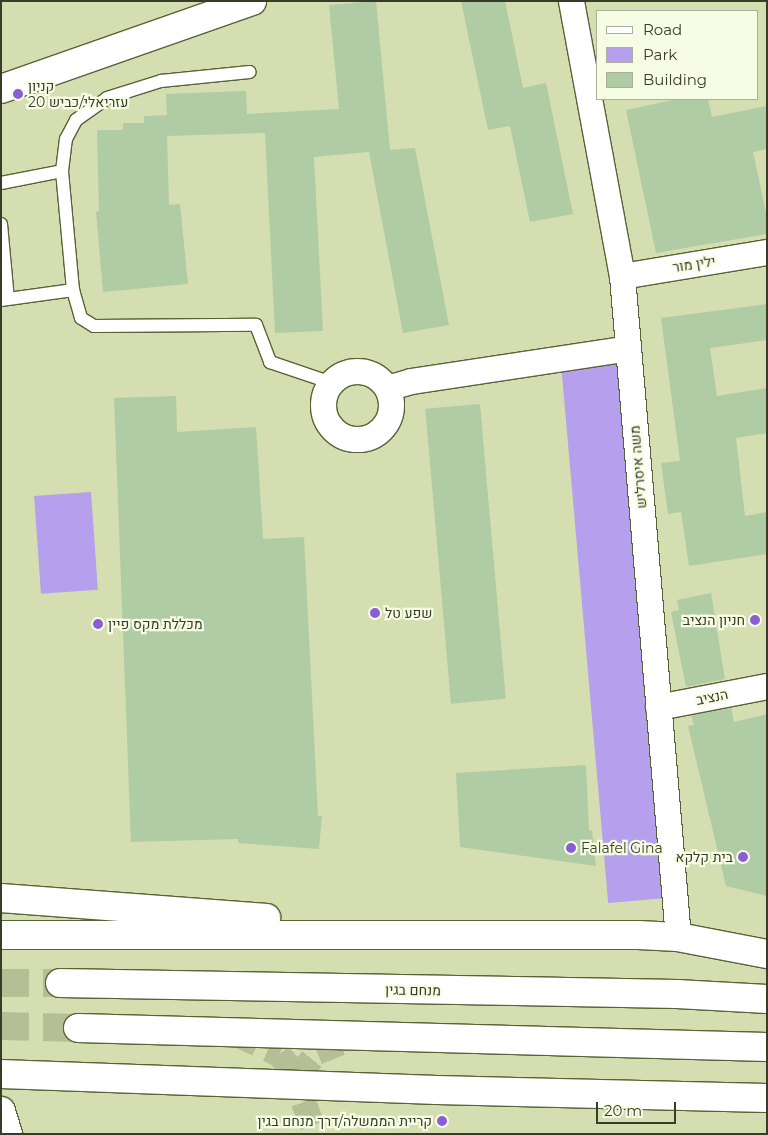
<!DOCTYPE html>
<html>
<head>
<meta charset="utf-8">
<style>
  body { margin:0 }
  #map { position:relative; width:768px; height:1135px; overflow:hidden; background:#d5deb0; font-family:Montserrat,Heebo,sans-serif }
  div>[style] { position:absolute }
  [style*='--x'] { left:calc(var(--x)*1px); top:calc(var(--y)*1px); width:calc(var(--w)*1px); rotate:calc(var(--a)*1deg) }
  .green>* { inset:0; background:#b69fec; transform-origin:0 0 }
  .building>* { inset:0; background:#afcca5; transform-origin:0 0 }
  .minor-tunnel>* { height:25px; margin-top:-12.5px; transform-origin:0; background:repeating-linear-gradient(90deg,#b6be95 0 25px,transparent 0 37px) }
  .secondary-tunnel>* { height:28px; margin-top:-14px; transform-origin:0; background:repeating-linear-gradient(90deg,#b6be95 0 28px,transparent 0 42px) }
  .roads { filter:drop-shadow(1px 0 #596137) drop-shadow(-1px 0 #596137) drop-shadow(0 1px #596137) drop-shadow(0 -1px #596137) }
  .service>* { height:12px; margin:-6px; padding:0 6px; transform-origin:6px; border-radius:6px; background:#fff }
  .minor>* { height:25px; margin:-12.5px; padding:0 12.5px; transform-origin:12.5px; border-radius:12.5px; background:#fff }
  .minor>.ring { margin:-12.5px; padding:0; box-sizing:content-box; background:none; border:25px solid #fff; border-radius:50% }
  .secondary>* { height:28px; margin:-14px; padding:0 14px; transform-origin:14px; border-radius:14px; background:#fff }
  .motorway>* { height:28px; margin:-14px; padding:0 14px; transform-origin:14px; border-radius:14px; background:#fff }
  .dots>* { width:14px; height:14px; translate:-50% -50%; box-sizing:border-box; border:2px solid #f7fde5; border-radius:50% }
  span { translate:-50% -50%; white-space:nowrap; text-align:center; line-height:1.15; -webkit-text-stroke:4.5px #f7fde5; paint-order:stroke }
  .poi-label { font-size:14px; color:#383c29 }
  .left { translate:0 -50%; text-align:left }
  .right { translate:-100% -50%; text-align:right }
  .street-label { font-size:14px; color:#383c29 }
  .frame { position:absolute; inset:0; border:2px solid #383c29; pointer-events:none }
  .legend { position:absolute; left:596px; top:10px; width:162px; height:90px; box-sizing:border-box; background:#f7fde5; border:1px solid #abb09a; margin:0; padding:6px 9px; list-style:none; font-size:15px; color:#383c29 }
  .legend li { display:flex; align-items:center; gap:10px; height:25px }
  .legend b { width:25px; border:1px solid #abb09a }
  .scale { position:absolute; left:596px; top:1102px; width:80px; height:22px; box-sizing:border-box; border:2px solid #383c29; border-top:0; padding-left:6px; font-size:15px; line-height:18px; white-space:nowrap; color:#383c29; -webkit-text-stroke:4px #f7fde5; paint-order:stroke }
</style>
</head>
<body>
<div id="map">
  <div class="green">
    <i style="left:619px;top:361px;width:539px;height:58px;rotate:85deg"></i>
    <i style="left:91px;top:492px;width:98px;height:57px;rotate:86deg"></i>
  </div>
  <div class="building">
    <i style="clip-path:polygon(376px 1px,390px 150px,415px 148px,449px 325px,403px 333px,369px 152px,314px 157px,323px 331px,275px 333px,265px 133px,167px 136px,169px 205px,180px 204px,188px 284px,103px 292px,96px 212px,99px 211px,97px 130px,123px 130px,123px 123px,144px 123px,144px 116px,167px 115px,166px 94px,246px 91px,247px 114px,339px 109px,329px 5px)"></i>
    <i style="clip-path:polygon(461px 1px,505px 1px,523px 88px,546px 83px,573px 214px,530px 222px,510px 126px,488px 130px)"></i>
    <i style="clip-path:polygon(678px 99px,708px 99px,712px 117px,767px 106px,767px 149px,753px 152px,767px 217px,767px 234px,656px 253px,626px 110px)"></i>
    <i style="clip-path:polygon(767px 304px,767px 340px,710px 348px,717px 396px,767px 388px,767px 433px,736px 438px,745px 516px,767px 512px,767px 554px,689px 566px,681px 512px,668px 514px,661px 463px,680px 461px,661px 318px)"></i>
    <i style="clip-path:polygon(176px 396px,177px 432px,256px 427px,263px 539px,304px 537px,318px 816px,322px 816px,319px 849px,238px 843px,238px 839px,131px 842px,114px 398px)"></i>
    <i style="left:480px;top:404px;width:296px;height:55px;rotate:85deg"></i>
    <i style="clip-path:polygon(711px 593px,725px 679px,686px 687px,671px 612px,679px 610px,677px 600px)"></i>
    <i style="clip-path:polygon(731px 708px,734px 722px,767px 714px,767px 896px,726px 886px,688px 726px,694px 725px,691px 715px)"></i>
    <i style="clip-path:polygon(586px 765px,589px 830px,592px 831px,596px 866px,460px 847px,456px 773px)"></i>
  </div>
  <div class="minor-tunnel">
    <i style="--x:235;--y:1033;--w:49;--a:25.5"></i>
    <i style="--x:279;--y:1054;--w:17;--a:50"></i>
    <i style="--x:290;--y:1067;--w:72;--a:68.8"></i>
    <i style="--x:296;--y:1078;--w:33;--a:-51"></i>
    <i style="--x:317;--y:1052;--w:40;--a:-22"></i>
  </div>
  <div class="secondary-tunnel">
    <i style="--x:1;--y:983;--w:59;--a:0"></i>
    <i style="--x:1;--y:1026;--w:77;--a:1.5"></i>
  </div>
  <div class="roads">
    <div class="service">
      <i style="--x:1;--y:183;--w:62;--a:-11.1"></i>
      <i style="--x:1;--y:224;--w:75;--a:84.7"></i>
      <i style="--x:73;--y:290;--w:120;--a:-95.3"></i>
      <i style="--x:62;--y:171;--w:32;--a:-83"></i>
      <i style="--x:66;--y:139;--w:21;--a:-62"></i>
      <i style="--x:76;--y:120;--w:38;--a:-35"></i>
      <i style="--x:107;--y:98;--w:57;--a:-17.5"></i>
      <i style="--x:161;--y:81;--w:89;--a:-5.8"></i>
      <i style="--x:1;--y:300;--w:73;--a:-7.9"></i>
      <i style="--x:73;--y:290;--w:29;--a:74"></i>
      <i style="--x:81;--y:318;--w:15;--a:32"></i>
      <i style="--x:94;--y:326;--w:162;--a:-0.4"></i>
      <i style="--x:256;--y:325;--w:40;--a:69"></i>
      <i style="--x:270;--y:362;--w:65;--a:18.7"></i>
    </div>
    <div class="minor">
      <i style="--x:571;--y:1;--w:280;--a:79.5"></i>
      <i style="--x:622;--y:276;--w:663;--a:85.16"></i>
      <i style="--x:622;--y:276;--w:147;--a:-9.4"></i>
      <i class="ring" style="left:323px;top:371px;width:43px;height:43px"></i>
      <i style="--x:387;--y:388;--w:25;--a:-16"></i>
      <i style="--x:411;--y:381;--w:219;--a:-8.6"></i>
      <i style="--x:658;--y:707;--w:111;--a:-10.9"></i>
    </div>
    <div class="secondary">
      <i style="--x:1;--y:898;--w:266;--a:4.3"></i>
      <i style="--x:1;--y:935;--w:637;--a:0"></i>
      <i style="--x:638;--y:935;--w:40;--a:2.9"></i>
      <i style="--x:678;--y:937;--w:91;--a:10.8"></i>
      <i style="--x:60;--y:983;--w:617;--a:1.02"></i>
      <i style="--x:677;--y:994;--w:90;--a:3.2"></i>
      <i style="--x:78;--y:1028;--w:689;--a:1.58"></i>
      <i style="--x:1;--y:1074;--w:436;--a:2.1"></i>
      <i style="--x:437;--y:1090;--w:330;--a:1.4"></i>
      <i style="--x:1;--y:1111;--w:24;--a:73"></i>
    </div>
    <div class="motorway">
      <i style="--x:1;--y:89;--w:266;--a:-19.3"></i>
    </div>
  </div>
  <div class="dots">
    <i style="left:18px;top:94px;background:#8b5ed8"></i>
    <i style="left:375px;top:613px;background:#8b5ed8"></i>
    <i style="left:755px;top:620px;background:#8b5ed8"></i>
    <i style="left:98px;top:624px;background:#8b5ed8"></i>
    <i style="left:571px;top:848px;background:#8b5ed8"></i>
    <i style="left:743px;top:857px;background:#8b5ed8"></i>
    <i style="left:442px;top:1121px;background:#8b5ed8"></i>
  </div>
  <div class="poi-label">
    <span class="left" style="left:28px;top:94px">קניון<br>עזריאלי/כביש 20</span>
    <span class="left" style="left:385px;top:613px">שפע טל</span>
    <span class="right" style="left:745px;top:620px">חניון הנציב</span>
    <span class="left" style="left:108px;top:624px">מכללת מקס פיין</span>
    <span class="left" style="left:581px;top:848px">Falafel Gina</span>
    <span class="right" style="left:733px;top:857px">בית קלקא</span>
    <span class="right" style="left:432px;top:1121px">קריית הממשלה/דרך מנחם בגין</span>
  </div>
  <div class="street-label">
    <span style="left:694px;top:264px;rotate:-9deg">ילין מור</span>
    <span style="left:638px;top:467px;rotate:-95deg">משה איסרליש</span>
    <span style="left:712px;top:697px;rotate:-11deg">הנציב</span>
    <span style="left:413px;top:990px;rotate:1deg">מנחם בגין</span>
  </div>
  <div class="frame"></div>
  <ul class="legend">
  <li><b style="height:6px;background:#fff"></b>Road</li>
  <li><b style="height:14px;background:#b69fec"></b>Park</li>
  <li><b style="height:14px;background:#afcca5"></b>Building</li>
  </ul>
  <div class="scale">20 m</div>
</div>
</body>
</html>
